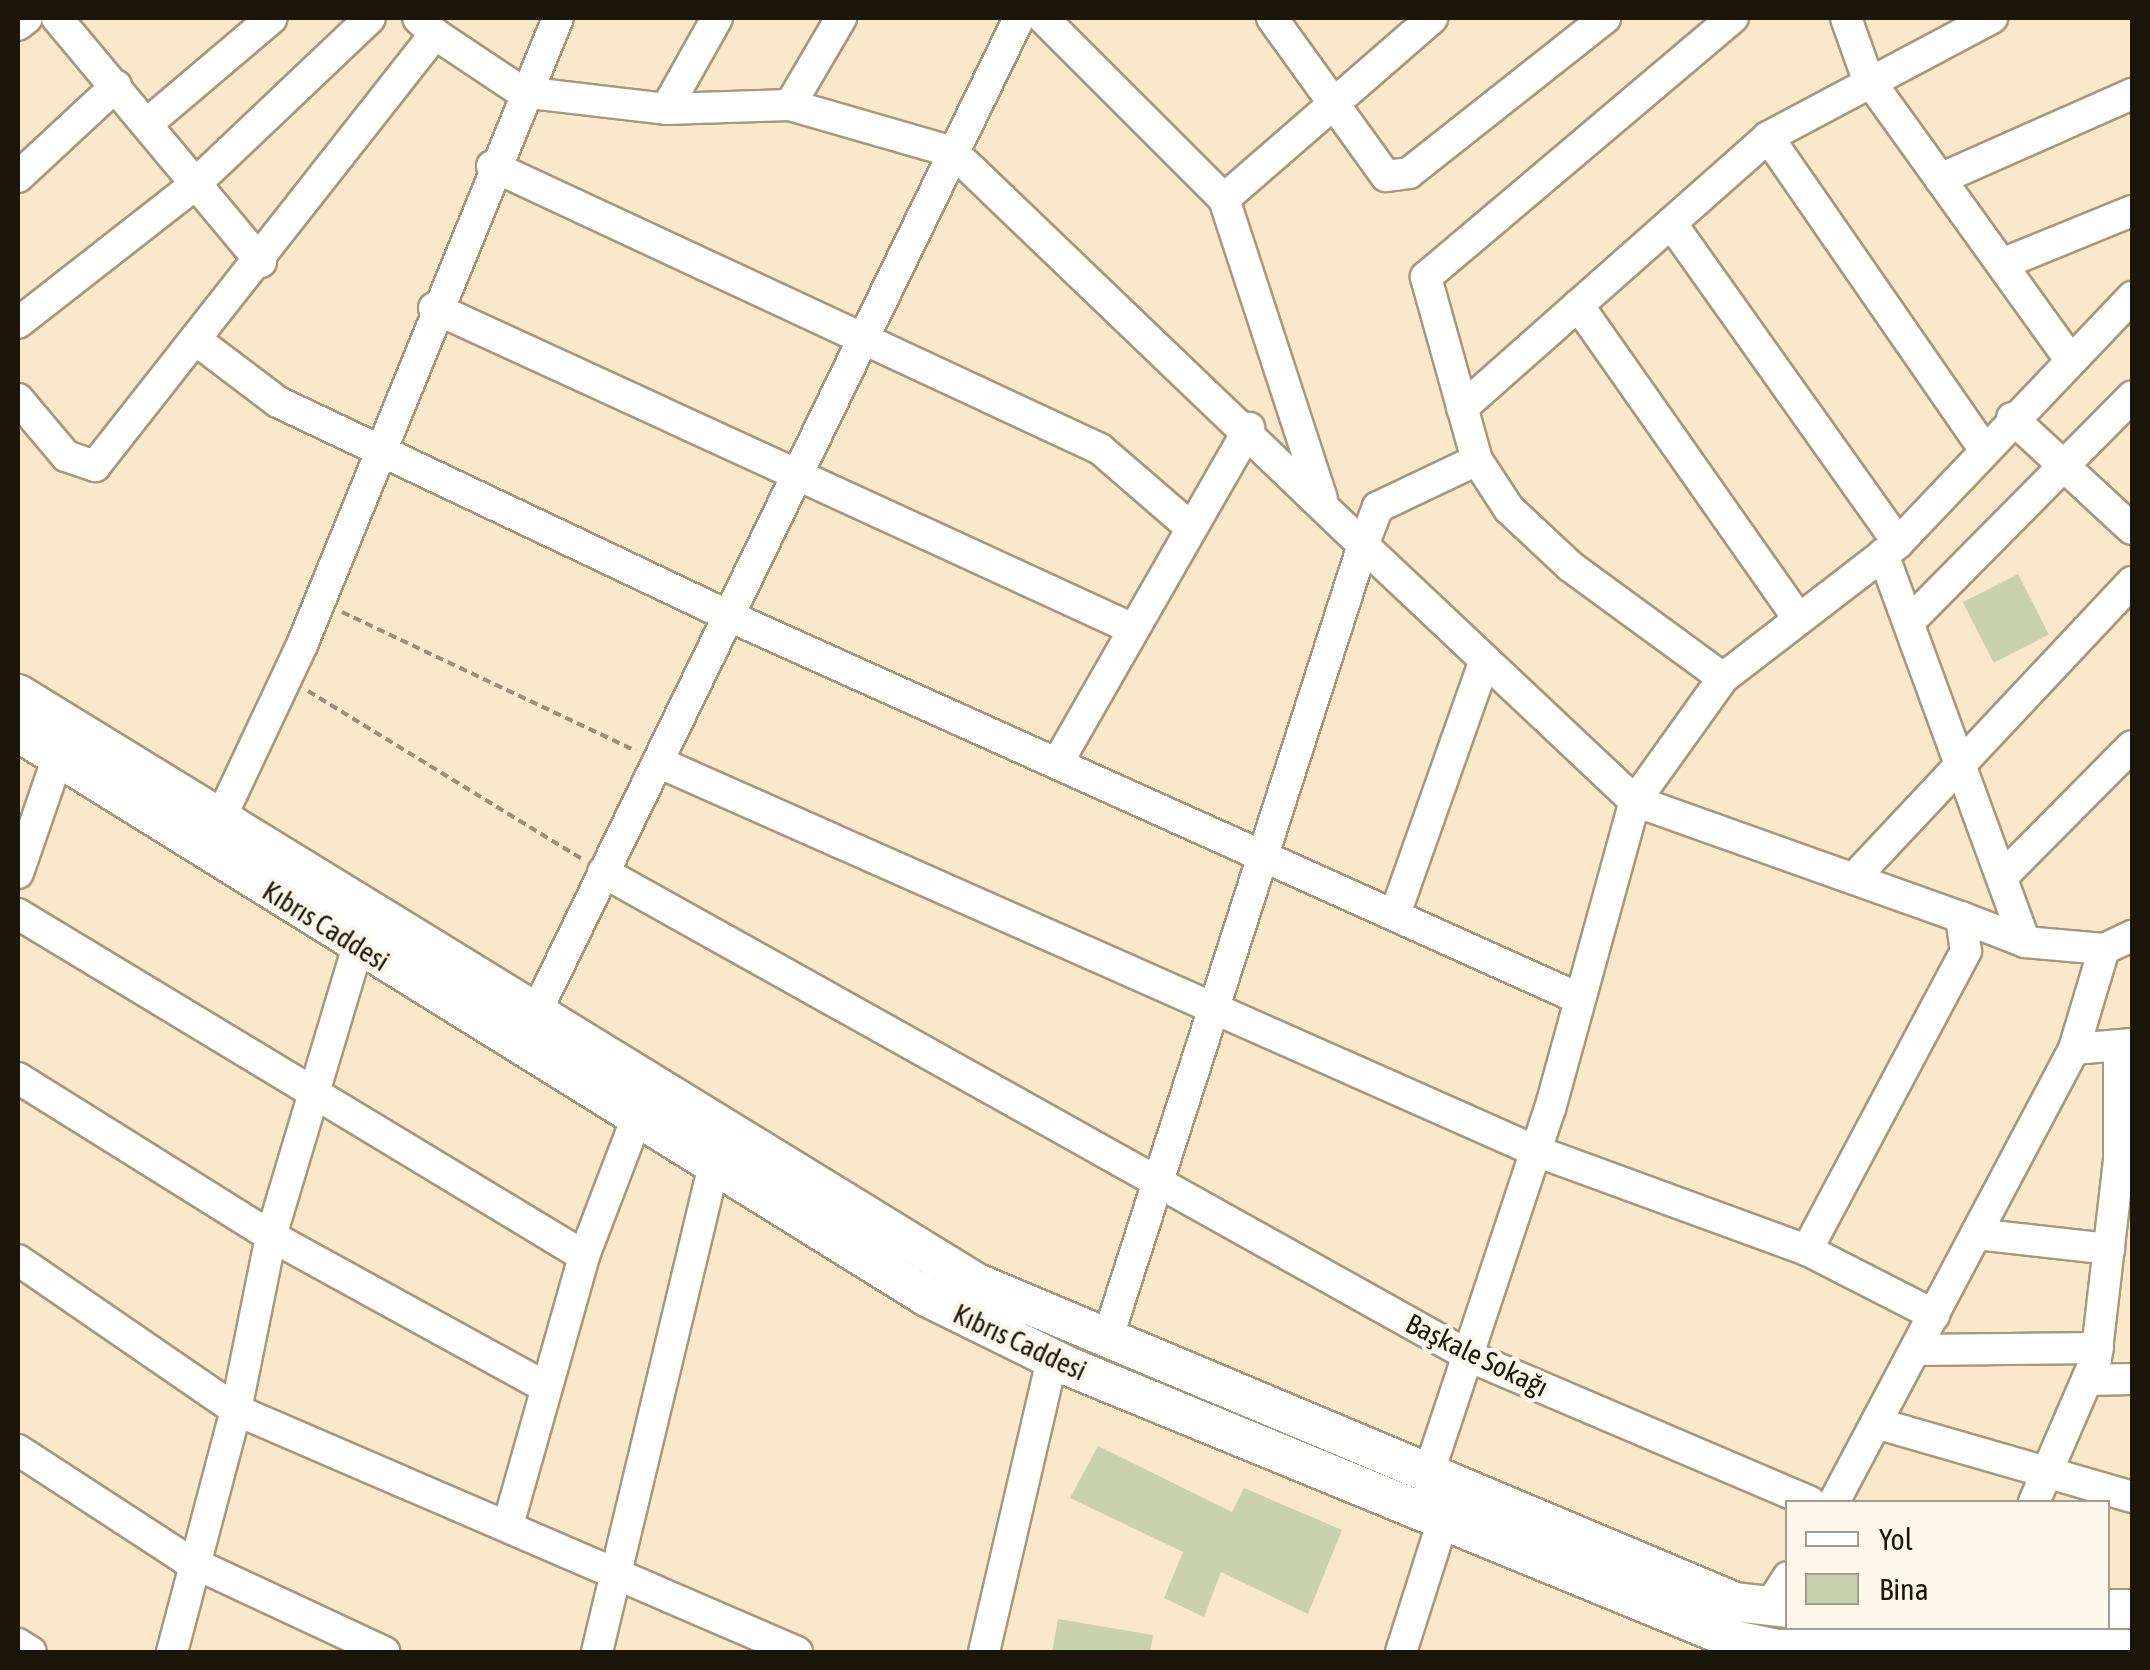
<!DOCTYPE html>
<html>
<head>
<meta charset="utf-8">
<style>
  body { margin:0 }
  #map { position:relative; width:2150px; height:1670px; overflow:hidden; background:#f9e8ca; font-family:"Asap Condensed",sans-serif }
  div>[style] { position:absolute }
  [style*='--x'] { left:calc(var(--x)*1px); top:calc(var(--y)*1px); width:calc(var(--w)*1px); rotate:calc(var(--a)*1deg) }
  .building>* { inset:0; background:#cad1b1; transform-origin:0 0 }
  .path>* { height:4px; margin-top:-2px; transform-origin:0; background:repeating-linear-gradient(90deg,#9b8f79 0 8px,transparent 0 13px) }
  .roads { filter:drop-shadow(2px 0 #a7987b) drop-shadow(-2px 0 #a7987b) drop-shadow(0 2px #a7987b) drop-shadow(0 -2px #a7987b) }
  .minor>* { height:30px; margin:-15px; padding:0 15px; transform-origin:15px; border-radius:15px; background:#fff }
  .major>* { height:38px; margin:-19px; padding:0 19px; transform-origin:19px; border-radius:19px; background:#fff }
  span { translate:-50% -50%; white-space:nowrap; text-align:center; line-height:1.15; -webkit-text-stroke:9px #fdf7eb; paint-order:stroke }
  .street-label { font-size:28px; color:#1b150a }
  .frame { position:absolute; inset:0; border:20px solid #1b150a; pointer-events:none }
  .legend { position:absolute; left:1785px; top:1500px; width:325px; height:130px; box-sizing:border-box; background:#fdf7eb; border:2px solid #a39d91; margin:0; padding:12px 18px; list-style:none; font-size:30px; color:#1b150a }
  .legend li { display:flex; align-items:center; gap:20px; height:50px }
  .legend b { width:50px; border:2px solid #a39d91 }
</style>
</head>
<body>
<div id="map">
  <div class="building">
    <i style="left:2018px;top:574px;width:68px;height:62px;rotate:63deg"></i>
    <i style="clip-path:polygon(1098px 1446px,1232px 1512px,1244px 1488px,1342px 1530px,1308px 1614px,1221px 1572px,1204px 1617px,1164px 1598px,1183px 1552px,1070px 1498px)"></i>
    <i style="clip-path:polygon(1058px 1619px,1153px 1635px,1150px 1652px,1052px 1652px)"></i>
  </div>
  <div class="path">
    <i style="--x:342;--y:612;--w:325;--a:25.3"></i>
    <i style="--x:308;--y:691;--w:320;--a:31.5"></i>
  </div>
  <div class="roads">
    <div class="minor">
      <i style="--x:57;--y:18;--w:318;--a:50.1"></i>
      <i style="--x:1043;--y:18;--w:256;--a:45"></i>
      <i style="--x:1224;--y:199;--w:315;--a:71.9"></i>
      <i style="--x:1272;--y:18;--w:195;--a:54.2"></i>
      <i style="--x:1386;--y:176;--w:23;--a:-7"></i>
      <i style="--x:1409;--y:173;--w:250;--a:-38.3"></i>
      <i style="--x:1846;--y:18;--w:63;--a:70.4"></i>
      <i style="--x:1867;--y:77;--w:347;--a:54.3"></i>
      <i style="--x:18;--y:25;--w:11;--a:-38"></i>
      <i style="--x:435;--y:34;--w:105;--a:33.7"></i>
      <i style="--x:522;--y:92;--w:145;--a:6.7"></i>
      <i style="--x:666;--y:109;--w:124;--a:-1.8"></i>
      <i style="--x:790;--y:105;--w:170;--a:16.1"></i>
      <i style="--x:953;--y:152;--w:568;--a:43.79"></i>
      <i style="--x:1363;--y:545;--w:832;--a:107.85"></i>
      <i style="--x:790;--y:105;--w:101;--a:-59.6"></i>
      <i style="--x:666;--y:109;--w:104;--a:-60.7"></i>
      <i style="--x:148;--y:123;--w:162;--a:-40.3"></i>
      <i style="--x:1768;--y:137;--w:377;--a:55.3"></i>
      <i style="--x:492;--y:166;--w:671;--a:24.96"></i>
      <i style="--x:1100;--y:449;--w:116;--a:40.8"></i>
      <i style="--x:18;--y:177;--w:134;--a:-42.9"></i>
      <i style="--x:1940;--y:179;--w:210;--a:-23.9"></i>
      <i style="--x:1224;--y:199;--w:276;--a:-41"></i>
      <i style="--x:1671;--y:223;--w:392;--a:54.6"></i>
      <i style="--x:2002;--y:264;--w:140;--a:-22.2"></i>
      <i style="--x:1578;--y:305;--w:384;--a:54.9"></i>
      <i style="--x:434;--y:308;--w:767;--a:24.66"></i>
      <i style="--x:18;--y:323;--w:221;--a:-38"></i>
      <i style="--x:192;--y:187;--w:245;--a:-43.5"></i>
      <i style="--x:196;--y:340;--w:103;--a:37.1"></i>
      <i style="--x:278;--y:402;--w:501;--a:25.39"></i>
      <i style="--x:731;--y:617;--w:931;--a:24.22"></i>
      <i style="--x:18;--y:399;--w:75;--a:49.9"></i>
      <i style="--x:66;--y:456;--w:31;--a:19"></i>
      <i style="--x:95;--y:466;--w:550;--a:-51.8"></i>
      <i style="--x:435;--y:34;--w:23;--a:-137"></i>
      <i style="--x:1462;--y:408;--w:409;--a:-41.5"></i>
      <i style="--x:1768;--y:137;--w:254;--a:-28"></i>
      <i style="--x:2012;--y:418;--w:163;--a:42.8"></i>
      <i style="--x:1477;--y:460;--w:110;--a:154.6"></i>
      <i style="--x:1378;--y:507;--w:41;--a:111.5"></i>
      <i style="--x:1363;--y:545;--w:374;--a:43.3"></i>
      <i style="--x:1635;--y:801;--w:346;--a:19.6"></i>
      <i style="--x:1961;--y:917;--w:34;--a:82"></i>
      <i style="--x:1966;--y:951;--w:339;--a:118"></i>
      <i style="--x:1883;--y:554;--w:413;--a:69.9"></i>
      <i style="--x:1912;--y:619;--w:313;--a:-45.3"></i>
      <i style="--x:1723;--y:678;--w:190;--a:-143.8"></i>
      <i style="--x:1570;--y:566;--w:83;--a:-136.9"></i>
      <i style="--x:1509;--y:509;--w:59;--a:-123.1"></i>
      <i style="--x:1477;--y:460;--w:190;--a:-105.6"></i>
      <i style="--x:1426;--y:277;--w:402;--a:-40.2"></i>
      <i style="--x:658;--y:762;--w:960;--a:23.9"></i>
      <i style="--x:1536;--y:1151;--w:289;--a:20.1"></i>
      <i style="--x:1807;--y:1250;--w:143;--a:27.1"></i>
      <i style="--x:1058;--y:762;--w:385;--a:-60.2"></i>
      <i style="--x:221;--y:817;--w:190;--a:-64.8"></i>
      <i style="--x:302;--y:645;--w:677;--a:-67.79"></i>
      <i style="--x:603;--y:872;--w:997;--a:29.19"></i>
      <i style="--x:1473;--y:1358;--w:366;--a:23.1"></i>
      <i style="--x:18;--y:873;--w:123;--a:-71"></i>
      <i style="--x:2003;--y:876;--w:183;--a:-45.2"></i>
      <i style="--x:1854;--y:878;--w:406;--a:-46.8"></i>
      <i style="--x:18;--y:914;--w:661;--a:31.14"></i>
      <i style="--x:1395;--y:914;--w:269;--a:-70.5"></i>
      <i style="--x:1961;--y:917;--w:69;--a:21.3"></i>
      <i style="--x:2025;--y:942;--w:79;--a:5.1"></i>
      <i style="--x:2104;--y:949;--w:104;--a:106.7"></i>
      <i style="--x:2104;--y:949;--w:31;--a:-25"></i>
      <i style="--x:527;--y:1031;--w:1126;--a:-64.09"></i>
      <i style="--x:18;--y:1078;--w:298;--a:32"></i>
      <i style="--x:271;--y:1236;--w:314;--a:28.8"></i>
      <i style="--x:1976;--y:1234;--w:134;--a:6.4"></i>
      <i style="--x:18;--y:1260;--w:265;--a:34.5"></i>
      <i style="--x:236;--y:1410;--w:611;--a:23.33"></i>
      <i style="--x:1915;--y:1350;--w:183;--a:-0.6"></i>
      <i style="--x:2087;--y:1380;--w:45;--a:-1.3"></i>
      <i style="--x:1876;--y:1423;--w:266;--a:16.1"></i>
      <i style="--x:18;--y:1450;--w:199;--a:33.1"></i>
      <i style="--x:185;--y:1559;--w:220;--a:25"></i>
      <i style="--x:1834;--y:1502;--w:513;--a:-62.09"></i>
      <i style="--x:2074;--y:1049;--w:58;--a:-4.9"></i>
      <i style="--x:2034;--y:1502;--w:156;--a:-66.6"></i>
      <i style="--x:2096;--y:1359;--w:201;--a:-83.4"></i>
      <i style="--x:2119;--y:1159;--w:113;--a:-90"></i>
      <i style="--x:508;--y:1525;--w:280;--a:-74.2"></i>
      <i style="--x:584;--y:1256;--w:149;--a:-69.1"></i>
      <i style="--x:1768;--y:1608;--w:37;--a:-57"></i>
      <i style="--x:18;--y:1644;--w:15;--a:32"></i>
      <i style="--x:172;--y:1652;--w:250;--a:-75.2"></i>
      <i style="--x:236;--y:1410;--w:177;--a:-78.6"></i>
      <i style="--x:271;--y:1236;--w:303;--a:-73.3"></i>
      <i style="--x:597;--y:1652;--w:499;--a:-76.5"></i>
      <i style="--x:984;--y:1652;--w:301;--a:-76.9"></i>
      <i style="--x:1401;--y:1652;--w:139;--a:-72.3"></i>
      <i style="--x:1443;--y:1520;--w:47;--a:-108.4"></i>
      <i style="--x:1428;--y:1475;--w:386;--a:-71.6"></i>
      <i style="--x:1550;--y:1109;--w:320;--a:-74.6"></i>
      <i style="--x:1635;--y:801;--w:151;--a:-54.4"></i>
      <i style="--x:1723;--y:678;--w:221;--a:-37.6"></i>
      <i style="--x:1898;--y:543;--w:340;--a:-46.4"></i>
    </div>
    <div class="major">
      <i style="--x:18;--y:694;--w:1125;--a:31.56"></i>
      <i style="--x:977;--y:1283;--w:822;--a:22.82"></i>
      <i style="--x:1735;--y:1602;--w:53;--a:6.5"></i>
      <i style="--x:18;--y:732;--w:1070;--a:31.86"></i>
      <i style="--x:927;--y:1297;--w:154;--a:26.2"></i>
      <i style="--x:1065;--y:1365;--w:724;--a:22.32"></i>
      <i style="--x:1735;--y:1640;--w:44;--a:11.8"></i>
      <i style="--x:1778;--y:1649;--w:354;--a:0"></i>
      <i style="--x:2108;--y:1609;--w:24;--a:0"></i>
    </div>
  </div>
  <div class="street-label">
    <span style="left:326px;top:926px;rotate:32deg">Kıbrıs Caddesi</span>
    <span style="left:1020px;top:1342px;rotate:25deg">Kıbrıs Caddesi</span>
    <span style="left:1477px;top:1355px;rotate:26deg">Başkale Sokağı</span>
  </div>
  <div class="frame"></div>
  <ul class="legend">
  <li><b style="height:12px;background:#fff"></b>Yol</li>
  <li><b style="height:28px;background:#cad1b1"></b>Bina</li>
  </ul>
</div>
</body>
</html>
